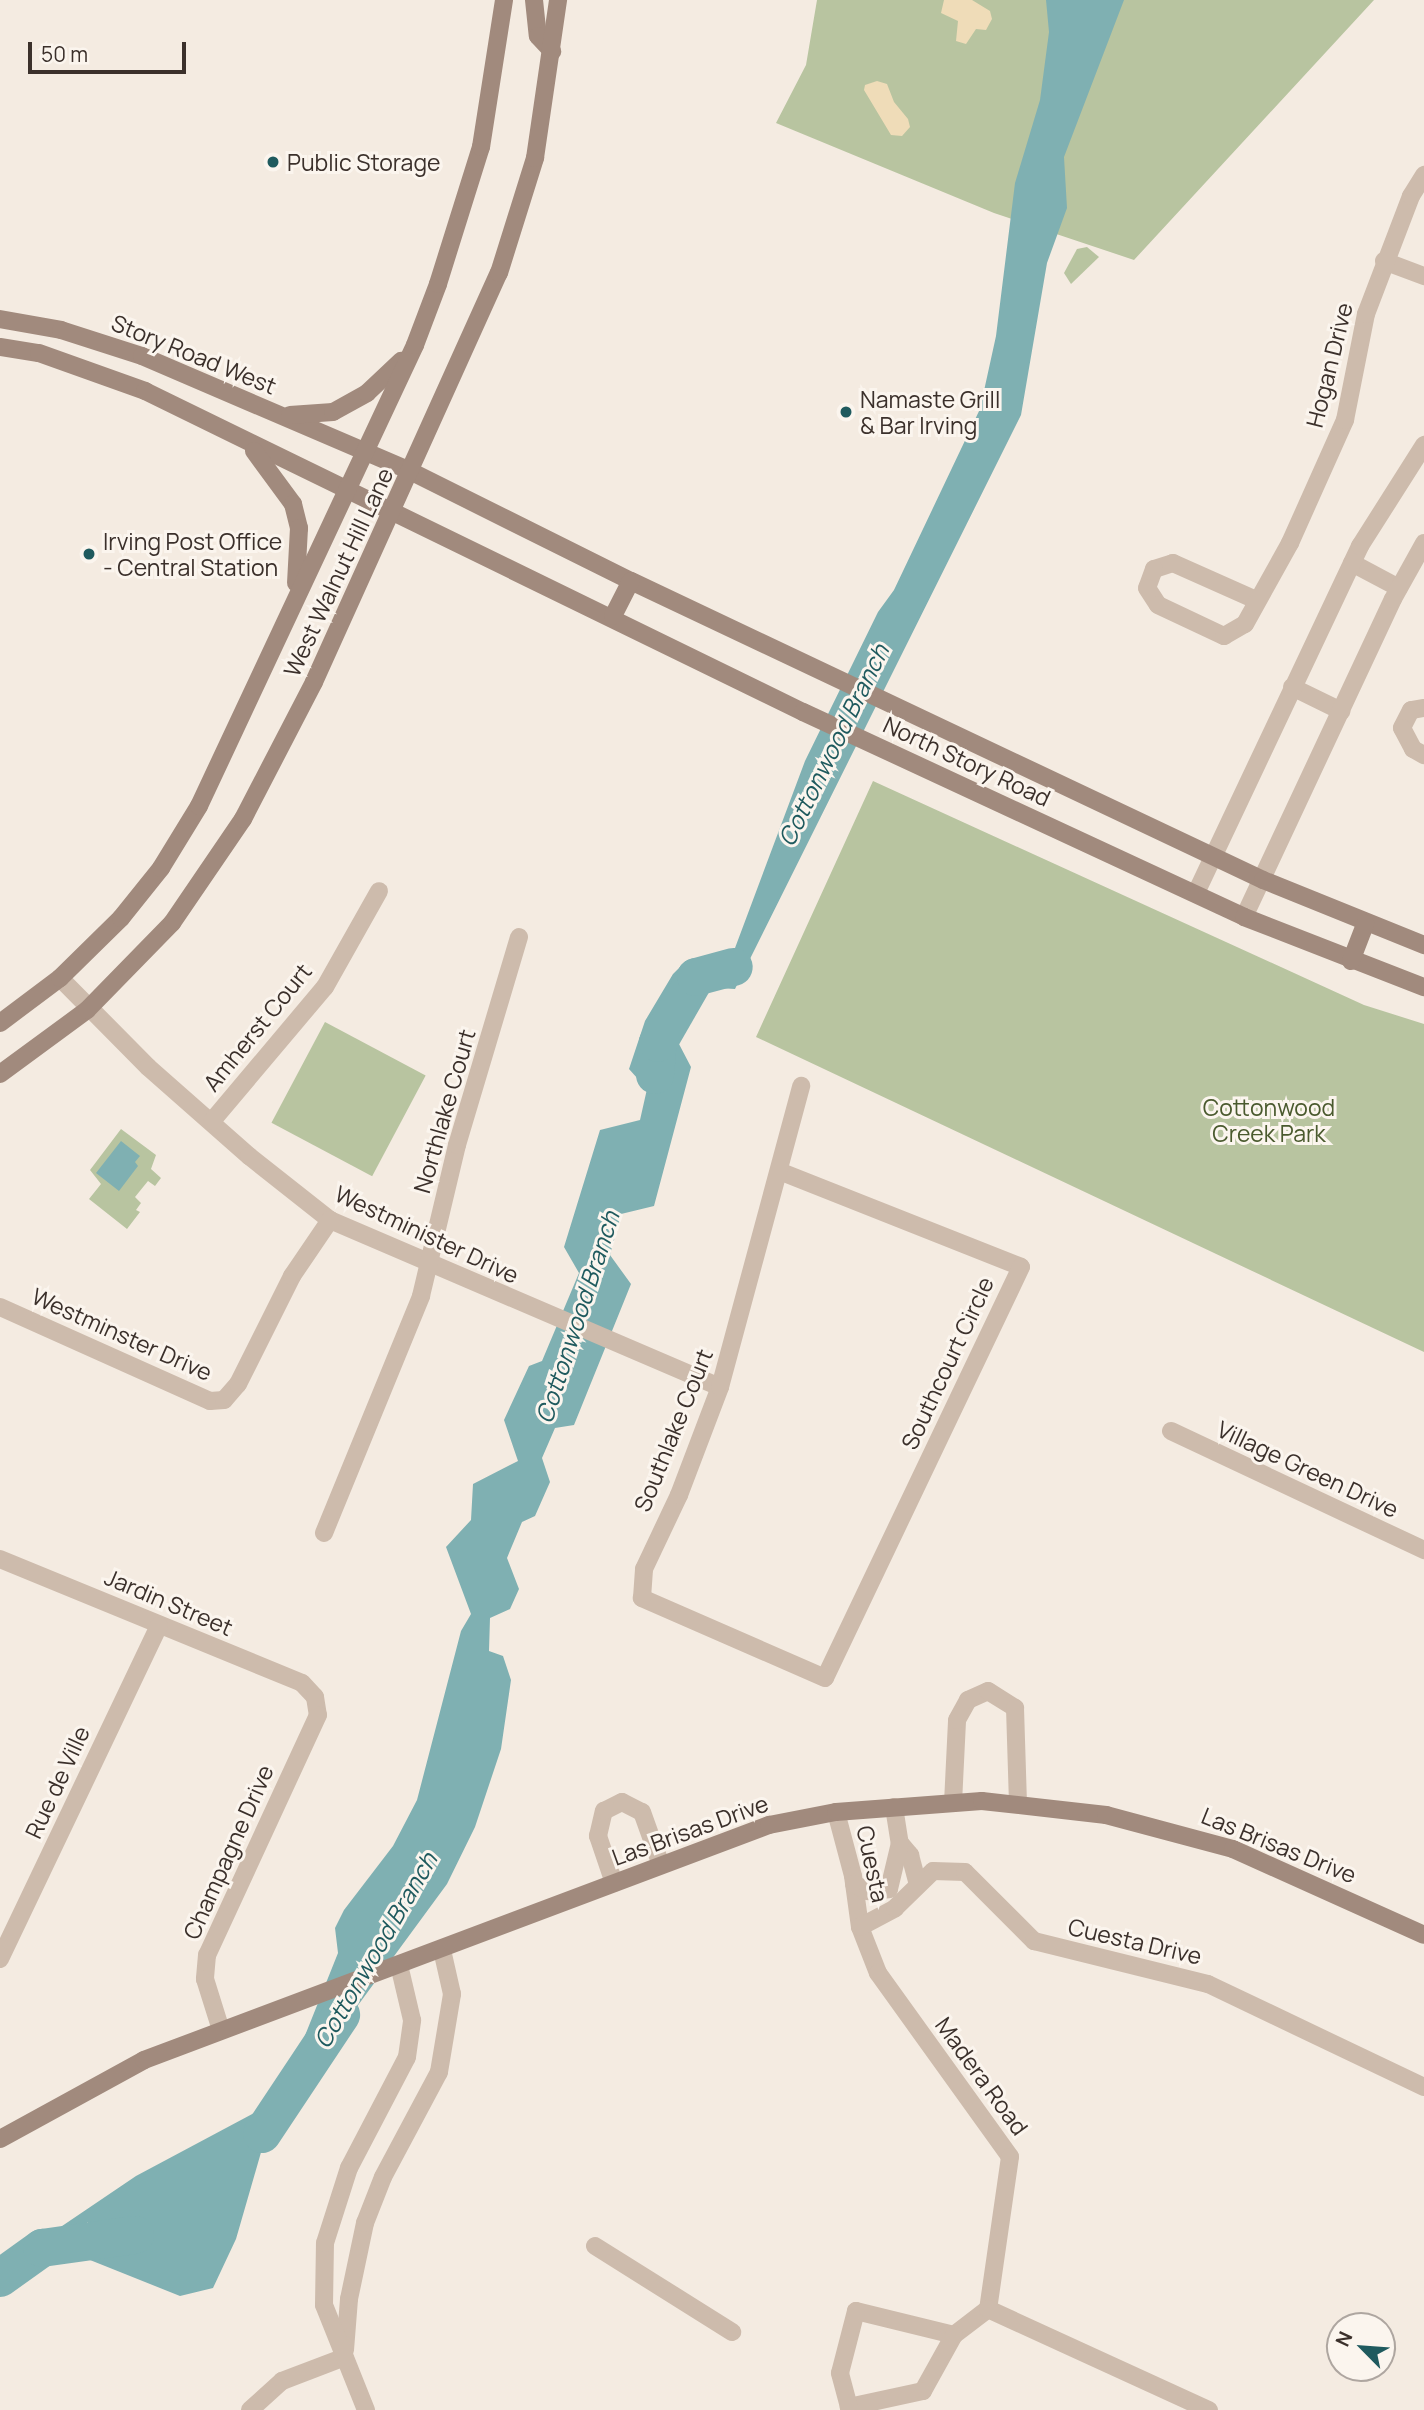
<!DOCTYPE html>
<html>
<head>
<meta charset="utf-8">
<style>
  body { margin:0 }
  #map { position:relative; width:1424px; height:2410px; overflow:hidden; background:#f4ebe1; font-family:Manrope,sans-serif }
  div>[style] { position:absolute }
  [style*='--x'] { left:calc(var(--x)*1px); top:calc(var(--y)*1px); width:calc(var(--w)*1px); rotate:calc(var(--a)*1deg) }
  .green>* { inset:0; background:#b8c4a0; transform-origin:0 0 }
  .sand>* { inset:0; background:#efdcb8 }
  .water>* { inset:0; background:#7fb0b2 }
  .river>* { height:38px; margin:-19px; padding:0 19px; transform-origin:19px; border-radius:19px; background:#7fb0b2 }
  .street>* { height:18px; margin:-9px; padding:0 9px; transform-origin:9px; border-radius:9px; background:#cdbbac }
  .secondary>* { height:18px; margin:-9px; padding:0 9px; transform-origin:9px; border-radius:9px; background:#a18a7d }
  .dots>* { width:19px; height:19px; translate:-50% -50%; box-sizing:border-box; border:4px solid #fbf5ee; border-radius:50% }
  span { translate:-50% -50%; white-space:nowrap; text-align:center; line-height:1.15; -webkit-text-stroke:6px #fbf5ee; paint-order:stroke }
  .poi-label { font-size:23px; color:#3b302b }
  .left { translate:0 -50%; text-align:left }
  .street-label { font-size:23px; color:#3b302b }
  .park-label { font-size:23px; color:#4a5a2e }
  .water-label { font-size:24px; color:#1f5a5e; font-style:italic }
  .north { position:absolute; left:1326px; top:2312px; width:70px; height:70px; box-sizing:border-box; background:#fbf5ee; border:2px solid #aea6a0; border-radius:50%; rotate:295deg; font-size:19px; font-weight:700; line-height:28px; text-align:center; color:#3b302b }
  .north::after { content:''; display:block; margin:auto; width:24px; height:32px; background:#1f5a5e; clip-path:polygon(50% 0,100% 100%,50% 72%,0 100%) }
  .scale { position:absolute; left:28px; top:42px; width:158px; height:32px; box-sizing:border-box; border:4px solid #3b302b; border-top:0; padding-left:9px; font-size:21px; line-height:24px; white-space:nowrap; color:#3b302b; -webkit-text-stroke:5px #fbf5ee; paint-order:stroke }
</style>
</head>
<body>
<div id="map">
  <div class="green">
    <i style="clip-path:polygon(817px 0,1374px 0,1134px 260px,994px 213px,776px 123px,806px 65px)"></i>
    <i style="clip-path:polygon(1087px 247px,1099px 257px,1071px 284px,1064px 273px,1077px 249px)"></i>
    <i style="clip-path:polygon(873px 781px,1364px 1005px,1424px 1024px,1424px 1352px,756px 1037px)"></i>
    <i style="left:325px;top:1022px;width:114px;height:114px;rotate:28deg"></i>
    <i style="clip-path:polygon(121px 1129px,156px 1155px,151px 1169px,161px 1178px,155px 1186px,148px 1181px,135px 1197px,141px 1203px,136px 1210px,140px 1212px,127px 1229px,89px 1199px,101px 1184px,90px 1170px)"></i>
  </div>
  <div class="sand">
    <i style="clip-path:polygon(944px 0,972px 0,990px 11px,992px 19px,986px 30px,976px 29px,966px 44px,956px 41px,958px 21px,941px 13px)"></i>
    <i style="clip-path:polygon(877px 81px,887px 84px,894px 102px,908px 119px,910px 127px,902px 136px,891px 135px,864px 90px,865px 85px)"></i>
  </div>
  <div class="water">
    <i style="clip-path:polygon(1046px 0,1124px 0,1064px 157px,1067px 208px,1047px 263px,1021px 415px,735px 989px,700px 987px,673px 991px,667px 1021px,691px 1067px,654px 1206px,621px 1214px,610px 1255px,631px 1284px,574px 1425px,555px 1428px,542px 1458px,550px 1482px,535px 1516px,522px 1522px,507px 1558px,519px 1589px,510px 1609px,490px 1618px,489px 1651px,503px 1656px,511px 1680px,501px 1749px,475px 1827px,447px 1884px,342px 2027px,301px 2071px,264px 2142px,236px 2239px,213px 2288px,180px 2296px,80px 2256px,88px 2222px,4px 2292px,0 2268px,136px 2176px,256px 2112px,302px 2043px,338px 1953px,335px 1928px,344px 1910px,393px 1846px,417px 1800px,461px 1631px,471px 1614px,446px 1547px,471px 1520px,473px 1484px,518px 1461px,504px 1420px,529px 1366px,542px 1361px,579px 1273px,564px 1247px,600px 1130px,640px 1120px,647px 1089px,629px 1069px,645px 1021px,673px 974px,686px 961px,706px 970px,723px 964px,735px 948px,805px 761px,878px 612px,894px 590px,980px 409px,996px 336px,1015px 183px,1040px 100px,1049px 32px)"></i>
    <i style="clip-path:polygon(121px 1141px,140px 1156px,135px 1162px,138px 1166px,119px 1191px,96px 1173px)"></i>
  </div>
  <div class="river">
    <i style="--x:655;--y:1075;--w:32;--a:-85"></i>
    <i style="--x:658;--y:1043;--w:76;--a:-60.1"></i>
    <i style="--x:696;--y:977;--w:39;--a:-15"></i>
    <i style="--x:262;--y:2134;--w:143;--a:-56.4"></i>
    <i style="--x:0;--y:2278;--w:52;--a:-35.5"></i>
    <i style="--x:42;--y:2248;--w:94;--a:-8"></i>
  </div>
  <div class="street">
    <i style="--x:1384;--y:261;--w:43;--a:20.6"></i>
    <i style="--x:1352;--y:563;--w:53;--a:28"></i>
    <i style="--x:1256;--y:600;--w:91;--a:-156"></i>
    <i style="--x:1173;--y:563;--w:20;--a:162"></i>
    <i style="--x:1154;--y:569;--w:20;--a:110"></i>
    <i style="--x:1147;--y:588;--w:20;--a:57"></i>
    <i style="--x:1158;--y:605;--w:73;--a:25.2"></i>
    <i style="--x:1224;--y:636;--w:24;--a:-30"></i>
    <i style="--x:1245;--y:624;--w:93;--a:-60.9"></i>
    <i style="--x:1290;--y:543;--w:135;--a:-65.9"></i>
    <i style="--x:1345;--y:420;--w:108;--a:-78.8"></i>
    <i style="--x:1366;--y:314;--w:126;--a:-69.1"></i>
    <i style="--x:1411;--y:196;--w:25;--a:-58"></i>
    <i style="--x:1292;--y:687;--w:55;--a:26.1"></i>
    <i style="--x:1424;--y:708;--w:13;--a:171"></i>
    <i style="--x:1411;--y:710;--w:20;--a:117"></i>
    <i style="--x:1402;--y:728;--w:24;--a:62"></i>
    <i style="--x:1413;--y:749;--w:13;--a:29"></i>
    <i style="--x:1196;--y:893;--w:384;--a:-64.7"></i>
    <i style="--x:1360;--y:546;--w:120;--a:-57.6"></i>
    <i style="--x:1244;--y:917;--w:351;--a:-64.9"></i>
    <i style="--x:1393;--y:599;--w:64;--a:-61"></i>
    <i style="--x:60;--y:978;--w:125;--a:45.3"></i>
    <i style="--x:148;--y:1067;--w:135;--a:41.4"></i>
    <i style="--x:249;--y:1156;--w:103;--a:38.3"></i>
    <i style="--x:330;--y:1220;--w:424;--a:23.2"></i>
    <i style="--x:212;--y:1121;--w:175;--a:-49.9"></i>
    <i style="--x:325;--y:987;--w:110;--a:-60.6"></i>
    <i style="--x:779;--y:1171;--w:260;--a:21.6"></i>
    <i style="--x:1021;--y:1267;--w:455;--a:115.5"></i>
    <i style="--x:825;--y:1678;--w:200;--a:-156.4"></i>
    <i style="--x:642;--y:1598;--w:29;--a:-86"></i>
    <i style="--x:644;--y:1569;--w:82;--a:-64.7"></i>
    <i style="--x:679;--y:1495;--w:116;--a:-69.2"></i>
    <i style="--x:720;--y:1387;--w:312;--a:-74.9"></i>
    <i style="--x:0;--y:1307;--w:230;--a:24.1"></i>
    <i style="--x:210;--y:1401;--w:14;--a:-4"></i>
    <i style="--x:224;--y:1400;--w:21;--a:-49"></i>
    <i style="--x:238;--y:1384;--w:121;--a:-63.4"></i>
    <i style="--x:292;--y:1276;--w:68;--a:-55.8"></i>
    <i style="--x:1171;--y:1431;--w:280;--a:25.2"></i>
    <i style="--x:324;--y:1533;--w:256;--a:-67.7"></i>
    <i style="--x:421;--y:1296;--w:155;--a:-76.6"></i>
    <i style="--x:457;--y:1145;--w:217;--a:-73.4"></i>
    <i style="--x:0;--y:1559;--w:326;--a:22.3"></i>
    <i style="--x:302;--y:1683;--w:19;--a:47"></i>
    <i style="--x:315;--y:1697;--w:18;--a:81"></i>
    <i style="--x:318;--y:1715;--w:264;--a:114.8"></i>
    <i style="--x:207;--y:1955;--w:24;--a:95"></i>
    <i style="--x:205;--y:1979;--w:53;--a:72.6"></i>
    <i style="--x:953;--y:1803;--w:83;--a:-87.2"></i>
    <i style="--x:957;--y:1720;--w:23;--a:-61"></i>
    <i style="--x:968;--y:1700;--w:22;--a:-24"></i>
    <i style="--x:988;--y:1691;--w:32;--a:32"></i>
    <i style="--x:1015;--y:1708;--w:95;--a:88.2"></i>
    <i style="--x:894;--y:1807;--w:36;--a:81"></i>
    <i style="--x:900;--y:1843;--w:16;--a:50"></i>
    <i style="--x:910;--y:1855;--w:30;--a:75"></i>
    <i style="--x:836;--y:1812;--w:66;--a:75.1"></i>
    <i style="--x:853;--y:1876;--w:51;--a:82.2"></i>
    <i style="--x:860;--y:1927;--w:49;--a:68.6"></i>
    <i style="--x:878;--y:1973;--w:226;--a:54.3"></i>
    <i style="--x:1010;--y:2157;--w:154;--a:98.2"></i>
    <i style="--x:988;--y:2309;--w:43;--a:142.6"></i>
    <i style="--x:614;--y:1883;--w:50;--a:-108.8"></i>
    <i style="--x:598;--y:1836;--w:26;--a:-77"></i>
    <i style="--x:604;--y:1811;--w:20;--a:-27"></i>
    <i style="--x:622;--y:1802;--w:22;--a:27"></i>
    <i style="--x:642;--y:1812;--w:56;--a:70.3"></i>
    <i style="--x:854;--y:1884;--w:16;--a:27"></i>
    <i style="--x:868;--y:1891;--w:21;--a:-5"></i>
    <i style="--x:889;--y:1889;--w:47;--a:-76.6"></i>
    <i style="--x:860;--y:1927;--w:40;--a:-28"></i>
    <i style="--x:895;--y:1908;--w:53;--a:-44.2"></i>
    <i style="--x:933;--y:1871;--w:32;--a:2"></i>
    <i style="--x:965;--y:1872;--w:98;--a:45"></i>
    <i style="--x:1034;--y:1941;--w:179;--a:13.9"></i>
    <i style="--x:1208;--y:1984;--w:239;--a:25.5"></i>
    <i style="--x:0;--y:1959;--w:369;--a:-64.5"></i>
    <i style="--x:595;--y:2246;--w:162;--a:32.1"></i>
    <i style="--x:988;--y:2309;--w:243;--a:24.6"></i>
    <i style="--x:856;--y:2311;--w:101;--a:13.8"></i>
    <i style="--x:954;--y:2335;--w:64;--a:119"></i>
    <i style="--x:923;--y:2391;--w:76;--a:167.8"></i>
    <i style="--x:849;--y:2407;--w:35;--a:-105"></i>
    <i style="--x:840;--y:2373;--w:64;--a:-75.5"></i>
    <i style="--x:345;--y:2350;--w:51;--a:-85.5"></i>
    <i style="--x:349;--y:2299;--w:78;--a:-78.1"></i>
    <i style="--x:365;--y:2223;--w:49;--a:-68.6"></i>
    <i style="--x:383;--y:2177;--w:119;--a:-61.9"></i>
    <i style="--x:439;--y:2072;--w:79;--a:-80.5"></i>
    <i style="--x:452;--y:1994;--w:45;--a:-102.8"></i>
    <i style="--x:250;--y:2410;--w:43;--a:-42.2"></i>
    <i style="--x:282;--y:2381;--w:67;--a:-20.9"></i>
    <i style="--x:366;--y:2410;--w:113;--a:-111.8"></i>
    <i style="--x:324;--y:2305;--w:62;--a:-89.1"></i>
    <i style="--x:325;--y:2243;--w:79;--a:-72.3"></i>
    <i style="--x:349;--y:2168;--w:125;--a:-62.4"></i>
    <i style="--x:407;--y:2057;--w:37;--a:-82"></i>
    <i style="--x:412;--y:2020;--w:57;--a:-103.3"></i>
  </div>
  <div class="secondary">
    <i style="--x:534;--y:0;--w:36;--a:84"></i>
    <i style="--x:538;--y:36;--w:21;--a:47"></i>
    <i style="--x:0;--y:319;--w:62;--a:10.2"></i>
    <i style="--x:61;--y:330;--w:85;--a:17.8"></i>
    <i style="--x:142;--y:356;--w:294;--a:23.2"></i>
    <i style="--x:412;--y:472;--w:245;--a:26.5"></i>
    <i style="--x:631;--y:581;--w:699;--a:25.32"></i>
    <i style="--x:1263;--y:880;--w:174;--a:22"></i>
    <i style="--x:0;--y:347;--w:39;--a:9"></i>
    <i style="--x:39;--y:353;--w:113;--a:19.7"></i>
    <i style="--x:145;--y:391;--w:732;--a:26.01"></i>
    <i style="--x:803;--y:712;--w:486;--a:24.9"></i>
    <i style="--x:1244;--y:917;--w:193;--a:21.3"></i>
    <i style="--x:290;--y:415;--w:43;--a:-4"></i>
    <i style="--x:333;--y:412;--w:39;--a:-29"></i>
    <i style="--x:367;--y:393;--w:47;--a:-43.3"></i>
    <i style="--x:254;--y:451;--w:66;--a:53.7"></i>
    <i style="--x:293;--y:504;--w:25;--a:76"></i>
    <i style="--x:299;--y:528;--w:55;--a:93.1"></i>
    <i style="--x:613;--y:616;--w:39;--a:-63"></i>
    <i style="--x:1351;--y:961;--w:40;--a:-69"></i>
    <i style="--x:0;--y:1023;--w:75;--a:-36.9"></i>
    <i style="--x:60;--y:978;--w:86;--a:-44.5"></i>
    <i style="--x:121;--y:918;--w:64;--a:-51.3"></i>
    <i style="--x:161;--y:868;--w:73;--a:-58.5"></i>
    <i style="--x:199;--y:806;--w:509;--a:-64.89"></i>
    <i style="--x:415;--y:345;--w:65;--a:-69.3"></i>
    <i style="--x:438;--y:284;--w:144;--a:-72.6"></i>
    <i style="--x:481;--y:147;--w:149;--a:-81.1"></i>
    <i style="--x:0;--y:1074;--w:108;--a:-36.3"></i>
    <i style="--x:87;--y:1010;--w:122;--a:-45.7"></i>
    <i style="--x:172;--y:923;--w:126;--a:-55.7"></i>
    <i style="--x:243;--y:819;--w:154;--a:-62.6"></i>
    <i style="--x:314;--y:682;--w:449;--a:-65.7"></i>
    <i style="--x:499;--y:273;--w:121;--a:-72.6"></i>
    <i style="--x:535;--y:158;--w:160;--a:-81.7"></i>
    <i style="--x:0;--y:2139;--w:164;--a:-28.7"></i>
    <i style="--x:144;--y:2060;--w:668;--a:-20.61"></i>
    <i style="--x:769;--y:1825;--w:68;--a:-11"></i>
    <i style="--x:836;--y:1812;--w:146;--a:-4.3"></i>
    <i style="--x:982;--y:1801;--w:125;--a:6.4"></i>
    <i style="--x:1106;--y:1815;--w:131;--a:15"></i>
    <i style="--x:1233;--y:1849;--w:209;--a:24.2"></i>
  </div>
  <div class="dots">
    <i style="left:273px;top:162px;background:#1f5a5e"></i>
    <i style="left:846px;top:412px;background:#1f5a5e"></i>
    <i style="left:89px;top:554px;background:#1f5a5e"></i>
  </div>
  <div class="poi-label">
    <span class="left" style="left:287px;top:162px">Public Storage</span>
    <span class="left" style="left:860px;top:412px">Namaste Grill<br>&amp; Bar Irving</span>
    <span class="left" style="left:103px;top:554px">Irving Post Office<br>- Central Station</span>
  </div>
  <div class="street-label">
    <span style="left:194px;top:354px;rotate:22deg">Story Road West</span>
    <span style="left:1329px;top:365px;rotate:-76deg">Hogan Drive</span>
    <span style="left:338px;top:572px;rotate:-65deg">West Walnut Hill Lane</span>
    <span style="left:967px;top:761px;rotate:25deg">North Story Road</span>
    <span style="left:257px;top:1027px;rotate:-51deg">Amherst Court</span>
    <span style="left:444px;top:1111px;rotate:-74deg">Northlake Court</span>
    <span style="left:427px;top:1234px;rotate:25deg">Westminister Drive</span>
    <span style="left:122px;top:1334px;rotate:24deg">Westminster Drive</span>
    <span style="left:947px;top:1363px;rotate:-65deg">Southcourt Circle</span>
    <span style="left:673px;top:1430px;rotate:-68deg">Southlake Court</span>
    <span style="left:1308px;top:1469px;rotate:25deg">Village Green Drive</span>
    <span style="left:169px;top:1602px;rotate:23deg">Jardin Street</span>
    <span style="left:57px;top:1782px;rotate:-65deg">Rue de Ville</span>
    <span style="left:690px;top:1830px;rotate:-20deg">Las Brisas Drive</span>
    <span style="left:1279px;top:1845px;rotate:22deg">Las Brisas Drive</span>
    <span style="left:228px;top:1852px;rotate:-66deg">Champagne Drive</span>
    <span style="left:873px;top:1864px;rotate:78deg">Cuesta</span>
    <span style="left:1135px;top:1941px;rotate:13deg">Cuesta Drive</span>
    <span style="left:982px;top:2076px;rotate:54deg">Madera Road</span>
  </div>
  <div class="park-label">
    <span style="left:1269px;top:1120px">Cottonwood<br>Creek Park</span>
  </div>
  <div class="water-label">
    <span style="left:833px;top:745px;rotate:-64deg">Cottonwood Branch</span>
    <span style="left:577px;top:1317px;rotate:-72deg">Cottonwood Branch</span>
    <span style="left:375px;top:1950px;rotate:-60deg">Cottonwood Branch</span>
  </div>
  <div class="north">N</div>
  <div class="scale">50 m</div>
</div>
</body>
</html>
